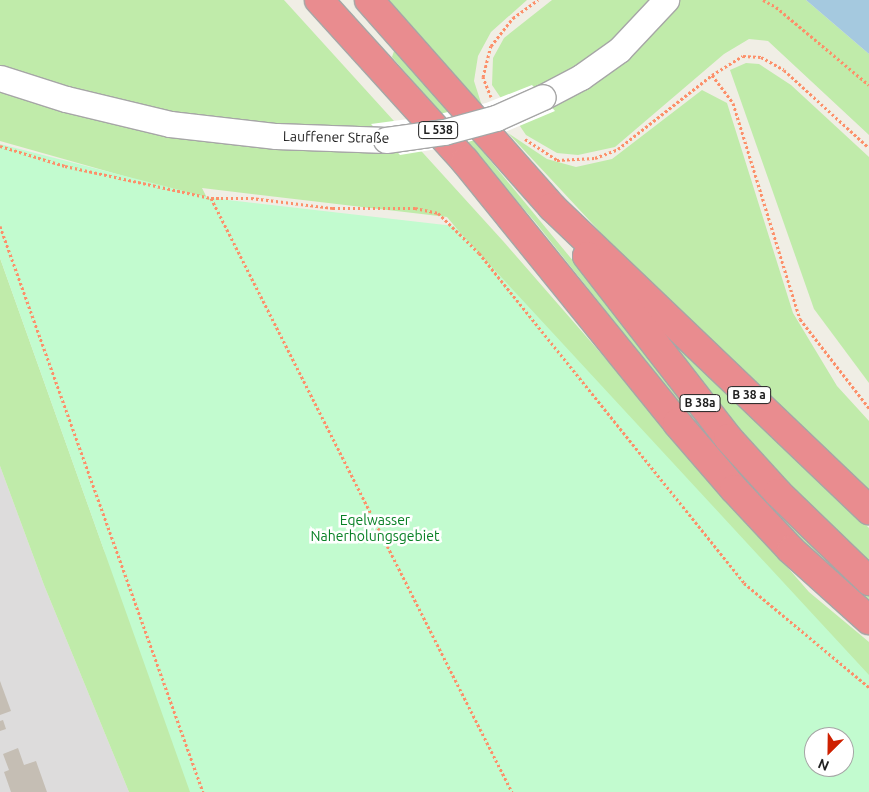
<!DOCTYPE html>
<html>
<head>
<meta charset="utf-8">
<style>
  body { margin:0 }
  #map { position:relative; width:869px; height:792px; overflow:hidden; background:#f0eee5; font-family:Ubuntu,sans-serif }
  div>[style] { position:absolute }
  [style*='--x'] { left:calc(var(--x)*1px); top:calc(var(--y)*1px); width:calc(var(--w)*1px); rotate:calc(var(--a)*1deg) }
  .residential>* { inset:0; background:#dddcdc }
  .grass>* { inset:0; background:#c0ebaa }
  .park>* { inset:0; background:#c2fbcf }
  .water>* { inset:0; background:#a5c9df }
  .pier>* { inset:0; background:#fff }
  .building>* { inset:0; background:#c5beb4 }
  .path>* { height:3px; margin-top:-1.5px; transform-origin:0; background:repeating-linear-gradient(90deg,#fc906a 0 2.5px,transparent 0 5px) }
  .roads { filter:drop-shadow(1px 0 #a6a6a6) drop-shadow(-1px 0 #a6a6a6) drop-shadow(0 1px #a6a6a6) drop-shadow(0 -1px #a6a6a6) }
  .street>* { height:25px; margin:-12.5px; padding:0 12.5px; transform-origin:12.5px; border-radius:12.5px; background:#fff }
  .highway>* { height:28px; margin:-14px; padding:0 14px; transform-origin:14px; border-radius:14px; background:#e98c8f }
  .bridges { filter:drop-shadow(1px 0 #a6a6a6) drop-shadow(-1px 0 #a6a6a6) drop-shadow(0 1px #a6a6a6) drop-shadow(0 -1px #a6a6a6) }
  .street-bridge>* { height:25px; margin:-12.5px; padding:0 12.5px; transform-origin:12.5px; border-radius:12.5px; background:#fff }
  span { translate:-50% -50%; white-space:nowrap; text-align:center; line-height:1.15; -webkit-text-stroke:5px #fff; paint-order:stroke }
  .shield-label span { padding:1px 4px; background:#fff; border:1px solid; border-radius:4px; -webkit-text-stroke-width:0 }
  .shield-label { font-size:12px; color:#1f1f1f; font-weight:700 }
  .street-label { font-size:14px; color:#1f1f1f }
  .park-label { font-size:14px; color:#098126 }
  .north { position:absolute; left:804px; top:727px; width:50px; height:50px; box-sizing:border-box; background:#fff; border:1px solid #a5a5a5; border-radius:50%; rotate:203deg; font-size:14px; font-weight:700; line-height:20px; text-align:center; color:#1f1f1f }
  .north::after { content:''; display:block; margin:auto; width:18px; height:22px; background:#ce2000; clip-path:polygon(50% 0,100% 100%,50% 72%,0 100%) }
</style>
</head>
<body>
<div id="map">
  <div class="residential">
    <i style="clip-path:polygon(0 466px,44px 585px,129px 792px,0 792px)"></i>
  </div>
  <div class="grass">
    <i style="clip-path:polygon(0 0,284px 0,503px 241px,809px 592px,869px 642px,869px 681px,761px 595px,447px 217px,202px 188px,374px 529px,137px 191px,131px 178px,0 141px)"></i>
    <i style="clip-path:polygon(389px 0,527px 0,491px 32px,478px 56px,474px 81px,482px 106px)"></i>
    <i style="clip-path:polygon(552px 0,806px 0,869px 54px,869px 135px,768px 41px,749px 39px,724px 54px,615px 147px,578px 155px,557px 153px,526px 135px,492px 85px,493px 58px,504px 38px)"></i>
    <i style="clip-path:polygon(394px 51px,437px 96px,593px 285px,869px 593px,869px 605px,763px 502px,694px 422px,536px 223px,392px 57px)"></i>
    <i style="clip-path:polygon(746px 63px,759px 64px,791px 85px,869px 157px,869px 383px,814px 309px,730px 70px)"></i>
    <i style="clip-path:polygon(702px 90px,727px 103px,793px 313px,837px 386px,869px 421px,869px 491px,630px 264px,508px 133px,547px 159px,576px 167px,612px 159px)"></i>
    <i style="clip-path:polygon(0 258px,104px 550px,127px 595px,197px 792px,129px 792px,44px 585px,0 466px)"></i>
    <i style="clip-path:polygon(609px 270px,869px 528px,869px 565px,811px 512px,732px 424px)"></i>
  </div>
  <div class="park">
    <i style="clip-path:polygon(evenodd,0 144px,211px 198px,454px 226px,869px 675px,869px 792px,190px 792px,0 258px,0 144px,814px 737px,844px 737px,844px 767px,814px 767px,814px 737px)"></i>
  </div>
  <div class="water">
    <i style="clip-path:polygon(806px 0,869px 0,869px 54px)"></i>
  </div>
  <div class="pier">
    <i style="clip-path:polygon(532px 85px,555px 111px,505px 132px,449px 147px,400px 155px,371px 124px,431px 116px,486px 103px)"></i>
  </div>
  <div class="building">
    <i style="clip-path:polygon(0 681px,11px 711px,0 715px)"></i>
    <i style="clip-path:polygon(3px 720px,6px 729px,0 731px,0 721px)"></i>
    <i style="clip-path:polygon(18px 748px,24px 765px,36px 761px,47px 792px,11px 792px,4px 772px,9px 770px,3px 754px)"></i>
  </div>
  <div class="path">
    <i style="--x:763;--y:0;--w:15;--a:28"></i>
    <i style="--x:776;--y:7;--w:121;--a:40"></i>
    <i style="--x:712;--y:75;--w:35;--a:53"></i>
    <i style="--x:733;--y:103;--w:226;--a:72.8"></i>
    <i style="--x:800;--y:319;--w:113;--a:52.2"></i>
    <i style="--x:491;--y:97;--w:22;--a:-112"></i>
    <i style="--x:483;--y:77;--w:32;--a:-76"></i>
    <i style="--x:491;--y:46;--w:36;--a:-52"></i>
    <i style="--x:513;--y:18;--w:31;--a:-36"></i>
    <i style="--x:525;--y:139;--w:38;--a:33"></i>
    <i style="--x:557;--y:160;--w:38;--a:-3"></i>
    <i style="--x:595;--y:158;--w:25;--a:-21"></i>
    <i style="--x:618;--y:149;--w:120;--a:-38.2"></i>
    <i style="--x:712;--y:75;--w:36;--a:-32"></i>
    <i style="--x:743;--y:56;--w:18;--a:3"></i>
    <i style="--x:761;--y:57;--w:26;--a:29"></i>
    <i style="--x:784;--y:70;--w:115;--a:42.5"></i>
    <i style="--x:0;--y:146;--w:68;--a:17.1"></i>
    <i style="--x:65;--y:166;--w:149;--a:12.4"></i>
    <i style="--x:211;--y:198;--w:40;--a:0"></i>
    <i style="--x:251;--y:198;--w:83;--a:7"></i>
    <i style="--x:333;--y:208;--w:82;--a:0"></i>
    <i style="--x:415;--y:208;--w:24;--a:12"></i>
    <i style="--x:438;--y:213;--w:57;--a:44.3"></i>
    <i style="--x:479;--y:253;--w:423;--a:51.2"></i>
    <i style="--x:744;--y:583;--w:163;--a:39.8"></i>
    <i style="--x:211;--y:198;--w:666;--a:63.13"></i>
    <i style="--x:0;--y:226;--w:601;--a:70.27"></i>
  </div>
  <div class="roads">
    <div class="street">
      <i style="--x:0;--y:78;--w:69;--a:17.7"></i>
      <i style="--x:66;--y:99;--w:107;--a:13.5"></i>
      <i style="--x:170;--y:124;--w:107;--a:6.5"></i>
      <i style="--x:276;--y:136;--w:110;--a:2.1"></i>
      <i style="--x:543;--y:97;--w:43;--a:-27.8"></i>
      <i style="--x:581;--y:77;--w:47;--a:-35.4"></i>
      <i style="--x:619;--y:50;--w:69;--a:-46.8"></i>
    </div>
    <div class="highway">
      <i style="--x:319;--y:0;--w:217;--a:47.8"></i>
      <i style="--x:465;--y:161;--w:337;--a:51"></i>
      <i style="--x:677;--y:423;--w:87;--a:49.2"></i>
      <i style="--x:734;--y:489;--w:83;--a:46.9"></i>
      <i style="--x:791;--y:550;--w:105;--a:41.9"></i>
      <i style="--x:369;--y:0;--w:276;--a:48.5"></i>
      <i style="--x:552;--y:207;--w:439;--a:43.7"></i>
      <i style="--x:587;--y:256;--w:230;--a:52.2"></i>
      <i style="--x:728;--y:438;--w:74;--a:47.7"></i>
      <i style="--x:778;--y:493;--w:127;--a:44"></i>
    </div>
  </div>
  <div class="bridges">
    <div class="street-bridge">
      <i style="--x:386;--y:140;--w:59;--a:-7.9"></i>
      <i style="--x:444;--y:132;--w:54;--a:-15.1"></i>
      <i style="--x:496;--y:118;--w:51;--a:-24.1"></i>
    </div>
  </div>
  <div class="shield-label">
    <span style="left:438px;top:130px">L 538</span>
    <span style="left:749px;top:395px">B 38 a</span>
    <span style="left:700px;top:403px">B 38a</span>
  </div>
  <div class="street-label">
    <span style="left:336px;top:137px;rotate:1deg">Lauffener Straße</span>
  </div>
  <div class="park-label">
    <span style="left:375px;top:528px">Egelwasser<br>Naherholungsgebiet</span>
  </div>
  <div class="north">N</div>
</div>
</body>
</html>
